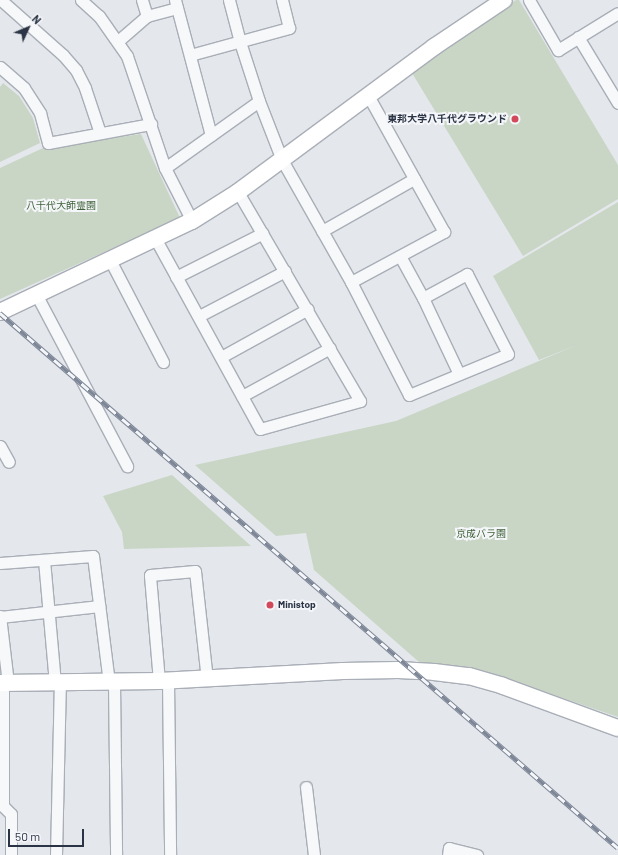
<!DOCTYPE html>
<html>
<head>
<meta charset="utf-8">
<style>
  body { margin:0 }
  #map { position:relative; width:618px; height:855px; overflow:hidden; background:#e4e7ec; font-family:Barlow,"Noto Sans JP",sans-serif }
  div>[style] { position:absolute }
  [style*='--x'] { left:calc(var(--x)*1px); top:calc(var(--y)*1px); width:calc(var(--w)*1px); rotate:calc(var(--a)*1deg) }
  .green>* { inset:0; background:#c9d6c5 }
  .roads { filter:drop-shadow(1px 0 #a9aeb7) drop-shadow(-1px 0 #a9aeb7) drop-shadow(0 1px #a9aeb7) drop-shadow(0 -1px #a9aeb7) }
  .street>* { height:11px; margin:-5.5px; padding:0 5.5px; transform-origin:5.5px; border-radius:5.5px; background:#f7f8fa }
  .secondary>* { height:16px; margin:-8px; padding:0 8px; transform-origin:8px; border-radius:8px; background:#fff }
  .rail>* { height:4.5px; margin-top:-2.25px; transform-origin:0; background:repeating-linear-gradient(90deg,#f4f6f9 0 9px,#7d8696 0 18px); box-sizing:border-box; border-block:1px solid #7d8696 }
  .dots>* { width:11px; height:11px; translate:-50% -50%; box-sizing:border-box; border:2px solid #f4f6f9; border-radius:50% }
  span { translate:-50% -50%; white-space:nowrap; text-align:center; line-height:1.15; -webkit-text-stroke:4px #f4f6f9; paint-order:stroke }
  .poi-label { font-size:10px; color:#2b3445; font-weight:700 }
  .right { translate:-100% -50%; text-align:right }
  .left { translate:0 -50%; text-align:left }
  .park-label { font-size:10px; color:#3f6138 }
  .north { position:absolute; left:8px; top:8px; width:40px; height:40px; -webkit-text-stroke:3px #f4f6f9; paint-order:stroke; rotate:46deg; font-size:11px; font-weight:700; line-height:16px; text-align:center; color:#2b3445 }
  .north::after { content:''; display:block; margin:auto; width:14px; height:18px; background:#2b3445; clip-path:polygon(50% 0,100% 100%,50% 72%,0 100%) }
  .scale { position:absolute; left:8px; top:829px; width:76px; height:18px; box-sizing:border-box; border:2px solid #2b3445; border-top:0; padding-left:5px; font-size:12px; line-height:14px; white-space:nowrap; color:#2b3445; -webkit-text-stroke:3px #f4f6f9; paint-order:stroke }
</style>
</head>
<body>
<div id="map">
  <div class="green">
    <i style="clip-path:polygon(516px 0,519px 0,618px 165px,618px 199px,523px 256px,412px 73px)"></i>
    <i style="clip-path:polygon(3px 83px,19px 96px,33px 118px,40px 143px,0 162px,0 87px)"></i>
    <i style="clip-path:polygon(141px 134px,180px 218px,0 299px,0 168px,43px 148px)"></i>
    <i style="clip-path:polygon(618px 202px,618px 717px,522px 684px,470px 671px,419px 662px,314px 570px,306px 533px,276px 536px,195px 465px,396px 421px,577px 345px,539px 360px,493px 276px)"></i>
    <i style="clip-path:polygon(172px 475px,251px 546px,124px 549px,122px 532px,103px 496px)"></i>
  </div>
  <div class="roads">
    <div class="street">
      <i style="--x:1;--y:0;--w:83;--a:41.6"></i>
      <i style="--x:63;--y:55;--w:20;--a:49"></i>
      <i style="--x:76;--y:70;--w:20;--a:63"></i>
      <i style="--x:85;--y:88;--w:47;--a:71.6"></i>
      <i style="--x:81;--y:0;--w:24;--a:42"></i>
      <i style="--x:99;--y:16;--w:49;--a:55"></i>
      <i style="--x:127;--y:56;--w:118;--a:71.3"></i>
      <i style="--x:165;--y:168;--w:59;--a:63"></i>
      <i style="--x:142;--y:0;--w:17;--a:73"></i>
      <i style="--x:175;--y:0;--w:140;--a:75.1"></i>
      <i style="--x:229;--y:0;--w:43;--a:75.3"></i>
      <i style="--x:240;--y:42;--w:62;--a:72.1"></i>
      <i style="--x:259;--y:101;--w:63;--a:68.7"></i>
      <i style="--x:282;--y:160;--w:140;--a:60.5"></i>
      <i style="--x:351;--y:282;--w:127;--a:62.8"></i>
      <i style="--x:409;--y:395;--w:107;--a:-22.5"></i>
      <i style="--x:508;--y:354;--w:90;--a:-117.1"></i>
      <i style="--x:467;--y:274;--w:50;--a:151.4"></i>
      <i style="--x:529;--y:0;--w:58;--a:59.9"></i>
      <i style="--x:558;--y:50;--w:70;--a:-31.7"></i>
      <i style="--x:578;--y:37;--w:77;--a:58.8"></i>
      <i style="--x:118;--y:41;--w:38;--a:-41"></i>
      <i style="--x:147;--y:16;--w:31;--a:-15"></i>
      <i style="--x:190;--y:55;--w:103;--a:-15.3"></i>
      <i style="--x:289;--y:28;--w:29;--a:-104"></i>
      <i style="--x:0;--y:67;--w:32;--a:41"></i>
      <i style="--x:24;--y:88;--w:30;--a:57"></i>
      <i style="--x:40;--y:113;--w:31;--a:75"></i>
      <i style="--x:48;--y:143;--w:105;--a:-10.5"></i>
      <i style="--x:165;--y:168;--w:115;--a:-35.5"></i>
      <i style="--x:322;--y:231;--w:106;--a:-29.5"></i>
      <i style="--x:155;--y:238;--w:218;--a:61.2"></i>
      <i style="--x:260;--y:429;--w:104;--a:-15.6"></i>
      <i style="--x:360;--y:401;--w:242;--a:-120.3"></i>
      <i style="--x:400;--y:256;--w:48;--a:61.3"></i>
      <i style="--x:423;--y:298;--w:84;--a:64.7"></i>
      <i style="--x:110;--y:260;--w:115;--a:62.5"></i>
      <i style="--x:176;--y:277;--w:97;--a:-26.8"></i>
      <i style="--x:351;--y:282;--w:106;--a:-28.3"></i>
      <i style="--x:444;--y:232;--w:154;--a:-119.1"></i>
      <i style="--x:36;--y:294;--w:195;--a:62.1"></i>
      <i style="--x:199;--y:316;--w:97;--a:-27.6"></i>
      <i style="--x:221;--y:357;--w:99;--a:-28.9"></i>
      <i style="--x:242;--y:396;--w:100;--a:-28.6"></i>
      <i style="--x:0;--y:446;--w:18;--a:61"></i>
      <i style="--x:44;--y:560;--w:123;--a:84.9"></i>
      <i style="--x:0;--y:563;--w:93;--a:-4.3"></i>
      <i style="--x:93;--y:556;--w:128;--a:82.8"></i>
      <i style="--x:0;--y:616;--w:67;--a:83.2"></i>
      <i style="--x:0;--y:617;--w:100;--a:-6.3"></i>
      <i style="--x:159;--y:681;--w:106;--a:-94.9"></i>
      <i style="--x:150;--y:575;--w:45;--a:-5.1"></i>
      <i style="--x:195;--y:571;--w:109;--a:83.7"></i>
      <i style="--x:168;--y:681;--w:174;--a:89.3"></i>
      <i style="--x:3;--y:683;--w:123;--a:90"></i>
      <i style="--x:3;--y:806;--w:11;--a:45"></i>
      <i style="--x:11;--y:814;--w:41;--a:90"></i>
      <i style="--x:114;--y:683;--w:172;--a:89.3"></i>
      <i style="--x:306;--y:787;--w:68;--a:83.3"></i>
      <i style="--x:56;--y:855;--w:172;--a:-88.7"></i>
      <i style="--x:448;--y:855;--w:7;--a:-82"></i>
      <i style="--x:449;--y:848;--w:29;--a:14"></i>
    </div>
    <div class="secondary">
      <i style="--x:0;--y:312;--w:212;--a:-25.4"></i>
      <i style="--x:192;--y:221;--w:54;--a:-32.2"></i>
      <i style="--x:238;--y:192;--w:244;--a:-36.5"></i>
      <i style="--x:434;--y:47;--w:84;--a:-33.9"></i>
      <i style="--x:0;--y:683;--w:159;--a:-0.7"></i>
      <i style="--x:159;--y:681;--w:184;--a:-3.1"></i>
      <i style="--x:343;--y:671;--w:55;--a:-1"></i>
      <i style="--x:398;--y:670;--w:36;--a:3"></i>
      <i style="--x:434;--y:672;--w:35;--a:7"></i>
      <i style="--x:469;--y:676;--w:35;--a:16"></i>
      <i style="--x:503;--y:686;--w:122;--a:20.1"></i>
    </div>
  </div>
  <div class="rail">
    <i style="--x:0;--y:313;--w:817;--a:40.88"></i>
  </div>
  <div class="dots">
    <i style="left:515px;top:119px;background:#d1495b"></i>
    <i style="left:270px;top:605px;background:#d1495b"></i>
  </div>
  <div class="poi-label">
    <span class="right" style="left:507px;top:119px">東邦大学八千代グラウンド</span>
    <span class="left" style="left:278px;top:605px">Ministop</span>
  </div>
  <div class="park-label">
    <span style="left:61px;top:206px">八千代大師霊園</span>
    <span style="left:481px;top:534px">京成バラ園</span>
  </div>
  <div class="north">N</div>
  <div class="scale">50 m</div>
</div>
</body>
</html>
